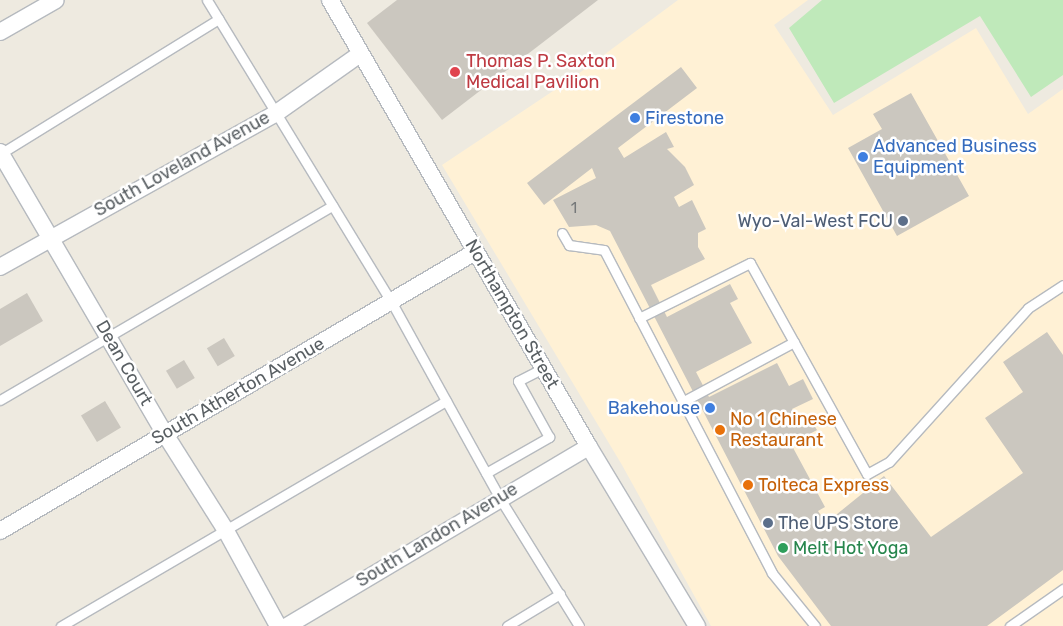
<!DOCTYPE html>
<html>
<head>
<meta charset="utf-8">
<style>
  body { margin:0 }
  #map { position:relative; width:1063px; height:626px; overflow:hidden; background:#eeeae0; font-family:Rubik,sans-serif }
  div>[style] { position:absolute }
  [style*='--x'] { left:calc(var(--x)*1px); top:calc(var(--y)*1px); width:calc(var(--w)*1px); rotate:calc(var(--a)*1deg) }
  .commercial>* { inset:0; background:#fff1d5 }
  .green>* { inset:0; background:#bfe9ba }
  .building>* { inset:0; background:#cbc7bf; transform-origin:0 0 }
  .roads { filter:drop-shadow(1px 0 #b6babf) drop-shadow(-1px 0 #b6babf) drop-shadow(0 1px #b6babf) drop-shadow(0 -1px #b6babf) }
  .lane>* { height:9px; margin:-4.5px; padding:0 4.5px; transform-origin:4.5px; border-radius:4.5px; background:#fff }
  .street>* { height:16px; margin:-8px; padding:0 8px; transform-origin:8px; border-radius:8px; background:#fff }
  .dots>* { width:14px; height:14px; translate:-50% -50%; box-sizing:border-box; border:2px solid #fff; border-radius:50% }
  span { translate:-50% -50%; white-space:nowrap; text-align:center; line-height:1.15; -webkit-text-stroke:5px #fff; paint-order:stroke }
  .number-label { font-size:15px; color:#76797a }
  .number-label span { -webkit-text-stroke-width:0 }
  .health-label { font-size:18px; color:#be3a42 }
  .left { translate:0 -50%; text-align:left }
  .shop-label { font-size:18px; color:#366cbe }
  .right { translate:-100% -50%; text-align:right }
  .street-label { font-size:18px; color:#595f63 }
  .service-label { font-size:18px; color:#4e5e75 }
  .food-label { font-size:18px; color:#c56008 }
  .leisure-label { font-size:18px; color:#27864d }
</style>
</head>
<body>
<div id="map">
  <div class="commercial">
    <i style="clip-path:polygon(678px 0,808px 0,774px 25px,833px 115px,976px 28px,1028px 114px,1063px 89px,1063px 626px,711px 626px,622px 465px,442px 165px,574px 77px)"></i>
  </div>
  <div class="green">
    <i style="clip-path:polygon(822px 0,1063px 0,1063px 75px,1031px 97px,980px 16px,834px 103px,789px 28px)"></i>
  </div>
  <div class="building">
    <i style="clip-path:polygon(397px 0,598px 0,442px 120px,367px 23px)"></i>
    <i style="clip-path:polygon(681px 67px,697px 88px,618px 148px,624px 158px,666px 132px,674px 147px,667px 149px,685px 167px,694px 185px,674px 197px,679px 207px,692px 200px,706px 229px,698px 233px,698px 247px,705px 259px,651px 285px,667px 317px,730px 284px,738px 299px,730px 303px,752px 343px,696px 372px,709px 397px,777px 363px,789px 386px,803px 379px,813px 399px,792px 409px,802px 427px,812px 422px,817px 430px,791px 444px,825px 507px,818px 511px,826px 523px,884px 476px,931px 537px,1023px 473px,985px 418px,1023px 392px,1003px 362px,1047px 332px,1063px 355px,1063px 570px,987px 626px,831px 626px,778px 556px,610px 231px,596px 225px,569px 227px,553px 200px,596px 178px,592px 168px,544px 205px,527px 183px)"></i>
    <i style="clip-path:polygon(911px 93px,969px 196px,897px 236px,848px 148px,882px 129px,873px 114px)"></i>
    <i style="clip-path:polygon(27px 293px,43px 321px,0 346px,0 309px)"></i>
    <i style="left:224px;top:338px;width:21px;height:20px;rotate:59deg"></i>
    <i style="left:184px;top:360px;width:21px;height:21px;rotate:59deg"></i>
    <i style="left:105px;top:401px;width:31px;height:28px;rotate:59deg"></i>
  </div>
  <div class="roads">
    <div class="lane">
      <i style="--x:207;--y:0;--w:353;--a:58.6"></i>
      <i style="--x:391;--y:301;--w:224;--a:61.1"></i>
      <i style="--x:499;--y:497;--w:152;--a:58.2"></i>
      <i style="--x:0;--y:154;--w:257;--a:-31.7"></i>
      <i style="--x:562;--y:233;--w:14;--a:60"></i>
      <i style="--x:569;--y:245;--w:35;--a:8"></i>
      <i style="--x:604;--y:250;--w:364;--a:62.5"></i>
      <i style="--x:772;--y:573;--w:68;--a:50.9"></i>
      <i style="--x:639;--y:318;--w:124;--a:-26.4"></i>
      <i style="--x:750;--y:263;--w:241;--a:61"></i>
      <i style="--x:867;--y:474;--w:25;--a:-29"></i>
      <i style="--x:889;--y:462;--w:207;--a:-47.9"></i>
      <i style="--x:1028;--y:308;--w:42;--a:-33.3"></i>
      <i style="--x:0;--y:400;--w:385;--a:-30.3"></i>
      <i style="--x:682;--y:402;--w:127;--a:-28.2"></i>
      <i style="--x:486;--y:473;--w:73;--a:-29.7"></i>
      <i style="--x:549;--y:437;--w:64;--a:-119"></i>
      <i style="--x:518;--y:381;--w:28;--a:-27"></i>
      <i style="--x:61;--y:626;--w:446;--a:-30.3"></i>
      <i style="--x:507;--y:626;--w:62;--a:-31.1"></i>
      <i style="--x:1010;--y:626;--w:65;--a:-34.9"></i>
    </div>
    <div class="street">
      <i style="--x:330;--y:0;--w:517;--a:59.91"></i>
      <i style="--x:589;--y:447;--w:209;--a:58.9"></i>
      <i style="--x:0;--y:32;--w:64;--a:-29.7"></i>
      <i style="--x:0;--y:152;--w:327;--a:59.7"></i>
      <i style="--x:165;--y:434;--w:112;--a:57.7"></i>
      <i style="--x:225;--y:529;--w:111;--a:61.3"></i>
      <i style="--x:0;--y:267;--w:315;--a:-29.1"></i>
      <i style="--x:275;--y:114;--w:104;--a:-35.2"></i>
      <i style="--x:0;--y:531;--w:551;--a:-30.43"></i>
      <i style="--x:287;--y:626;--w:351;--a:-30.7"></i>
    </div>
  </div>
  <div class="dots">
    <i style="left:455px;top:72px;background:#e0444e"></i>
    <i style="left:635px;top:118px;background:#3f7fe0"></i>
    <i style="left:863px;top:157px;background:#3f7fe0"></i>
    <i style="left:903px;top:221px;background:#5c6f8a"></i>
    <i style="left:710px;top:408px;background:#3f7fe0"></i>
    <i style="left:720px;top:430px;background:#e8710a"></i>
    <i style="left:748px;top:485px;background:#e8710a"></i>
    <i style="left:768px;top:523px;background:#5c6f8a"></i>
    <i style="left:783px;top:548px;background:#2e9e5b"></i>
  </div>
  <div class="number-label">
    <span style="left:574px;top:209px">1</span>
  </div>
  <div class="health-label">
    <span class="left" style="left:466px;top:72px">Thomas P. Saxton<br>Medical Pavilion</span>
  </div>
  <div class="shop-label">
    <span class="left" style="left:645px;top:118px">Firestone</span>
    <span class="left" style="left:873px;top:157px">Advanced Business<br>Equipment</span>
    <span class="right" style="left:700px;top:408px">Bakehouse</span>
  </div>
  <div class="street-label">
    <span style="left:182px;top:164px;rotate:-29deg">South Loveland Avenue</span>
    <span style="left:512px;top:314px;rotate:60deg">Northampton Street</span>
    <span style="left:124px;top:363px;rotate:60deg">Dean Court</span>
    <span style="left:238px;top:391px;rotate:-30deg">South Atherton Avenue</span>
    <span style="left:437px;top:535px;rotate:-31deg">South Landon Avenue</span>
  </div>
  <div class="service-label">
    <span class="right" style="left:893px;top:221px">Wyo-Val-West FCU</span>
    <span class="left" style="left:778px;top:523px">The UPS Store</span>
  </div>
  <div class="food-label">
    <span class="left" style="left:730px;top:430px">No 1 Chinese<br>Restaurant</span>
    <span class="left" style="left:758px;top:485px">Tolteca Express</span>
  </div>
  <div class="leisure-label">
    <span class="left" style="left:793px;top:548px">Melt Hot Yoga</span>
  </div>
</div>
</body>
</html>
